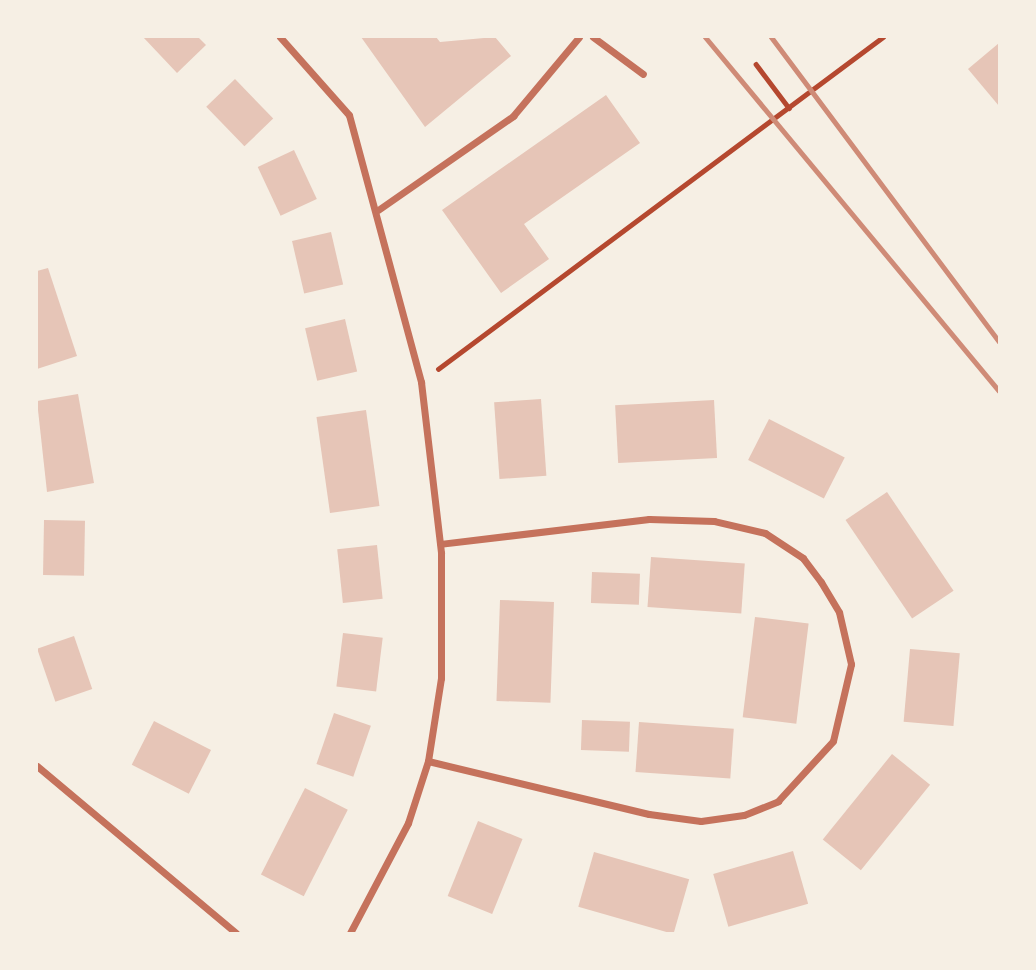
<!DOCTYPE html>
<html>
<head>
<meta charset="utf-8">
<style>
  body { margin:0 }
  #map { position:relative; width:1036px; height:970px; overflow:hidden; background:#f6efe4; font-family:"Source Serif 4",serif }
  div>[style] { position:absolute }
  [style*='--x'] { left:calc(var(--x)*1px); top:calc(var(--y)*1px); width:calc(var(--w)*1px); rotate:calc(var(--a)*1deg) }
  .building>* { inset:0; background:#e6c5b7; transform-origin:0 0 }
  .path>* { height:4.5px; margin:-2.25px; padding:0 2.25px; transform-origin:2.25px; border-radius:2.25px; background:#b5482f }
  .minor>* { height:7px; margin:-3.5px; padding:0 3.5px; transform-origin:3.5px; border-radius:3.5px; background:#c5725c }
  .rail>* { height:5px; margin:-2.5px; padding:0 2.5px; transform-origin:2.5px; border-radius:2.5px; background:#cf8b77 }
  span { translate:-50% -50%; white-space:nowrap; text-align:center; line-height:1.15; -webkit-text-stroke:5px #f6efe4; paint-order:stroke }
  .frame { position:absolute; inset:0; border:38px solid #f6efe4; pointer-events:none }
</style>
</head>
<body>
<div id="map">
  <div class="building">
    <i style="clip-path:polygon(143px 37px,198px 37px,206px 45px,177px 73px)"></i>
    <i style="clip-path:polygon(361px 37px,436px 37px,440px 42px,495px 37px,511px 56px,425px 127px)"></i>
    <i style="clip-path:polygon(999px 43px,999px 106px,968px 69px)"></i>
    <i style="left:235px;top:79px;width:55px;height:40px;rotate:46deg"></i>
    <i style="clip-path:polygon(606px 95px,640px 143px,524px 224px,549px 259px,501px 293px,442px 210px)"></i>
    <i style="left:294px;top:150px;width:54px;height:40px;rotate:65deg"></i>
    <i style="left:331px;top:232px;width:54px;height:40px;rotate:77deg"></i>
    <i style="clip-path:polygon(48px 268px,77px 356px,37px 369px,37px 271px)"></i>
    <i style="left:345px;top:319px;width:54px;height:41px;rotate:77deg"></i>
    <i style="clip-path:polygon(78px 394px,94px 483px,47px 492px,37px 401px)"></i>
    <i style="left:541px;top:399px;width:77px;height:47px;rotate:86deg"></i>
    <i style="left:714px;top:400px;width:58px;height:99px;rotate:87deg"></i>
    <i style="left:366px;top:410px;width:97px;height:50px;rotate:82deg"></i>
    <i style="left:769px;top:419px;width:85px;height:46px;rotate:27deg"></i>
    <i style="left:887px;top:492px;width:119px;height:50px;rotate:56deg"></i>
    <i style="left:44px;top:520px;width:41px;height:55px;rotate:1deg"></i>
    <i style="left:377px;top:545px;width:54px;height:40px;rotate:84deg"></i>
    <i style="left:651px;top:557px;width:94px;height:50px;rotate:4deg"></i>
    <i style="left:592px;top:572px;width:48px;height:31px;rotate:2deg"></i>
    <i style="left:500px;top:600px;width:54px;height:101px;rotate:2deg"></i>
    <i style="left:755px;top:617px;width:54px;height:101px;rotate:7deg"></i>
    <i style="left:343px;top:633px;width:40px;height:54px;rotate:7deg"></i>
    <i style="left:74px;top:636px;width:56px;height:39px;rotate:71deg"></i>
    <i style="left:910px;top:649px;width:50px;height:73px;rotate:5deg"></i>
    <i style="left:334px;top:713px;width:39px;height:54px;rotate:19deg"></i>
    <i style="left:582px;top:720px;width:48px;height:30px;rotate:2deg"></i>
    <i style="left:154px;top:721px;width:64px;height:49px;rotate:27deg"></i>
    <i style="left:639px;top:722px;width:95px;height:50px;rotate:4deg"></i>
    <i style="left:892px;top:754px;width:49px;height:110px;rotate:39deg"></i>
    <i style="left:305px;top:788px;width:48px;height:97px;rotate:27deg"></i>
    <i style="left:478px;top:821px;width:48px;height:81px;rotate:22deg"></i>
    <i style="left:793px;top:851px;width:55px;height:83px;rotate:74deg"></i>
    <i style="left:594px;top:852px;width:99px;height:57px;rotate:16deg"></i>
  </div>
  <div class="path">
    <i style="--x:756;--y:64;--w:55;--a:53.1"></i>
    <i style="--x:438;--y:369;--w:555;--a:-36.73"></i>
  </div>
  <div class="minor">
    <i style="--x:280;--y:37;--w:104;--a:48.5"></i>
    <i style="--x:349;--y:115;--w:277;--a:74.9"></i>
    <i style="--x:421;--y:382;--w:172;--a:83.3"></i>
    <i style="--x:441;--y:553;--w:125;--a:90"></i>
    <i style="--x:441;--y:678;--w:84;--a:98.9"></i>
    <i style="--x:428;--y:761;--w:65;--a:107.9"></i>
    <i style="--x:408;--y:823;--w:124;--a:117.8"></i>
    <i style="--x:593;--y:37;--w:62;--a:36.5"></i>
    <i style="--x:378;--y:210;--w:165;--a:-34.8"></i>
    <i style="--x:513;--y:116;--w:103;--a:-50.1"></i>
    <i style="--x:428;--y:761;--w:227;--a:13.5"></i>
    <i style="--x:649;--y:814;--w:52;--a:7.7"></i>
    <i style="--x:701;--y:821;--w:43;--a:-7.9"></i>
    <i style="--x:744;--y:815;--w:37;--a:-22"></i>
    <i style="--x:778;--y:801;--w:81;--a:-47.5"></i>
    <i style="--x:833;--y:741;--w:79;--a:-76.8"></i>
    <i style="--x:851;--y:664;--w:53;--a:-103"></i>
    <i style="--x:839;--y:612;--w:35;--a:-121"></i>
    <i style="--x:821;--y:582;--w:30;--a:-127"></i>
    <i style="--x:803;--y:558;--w:45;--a:-146.7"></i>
    <i style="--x:765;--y:533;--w:52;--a:-166.8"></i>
    <i style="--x:714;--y:521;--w:65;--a:-178.2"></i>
    <i style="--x:649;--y:519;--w:210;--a:173.2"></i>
    <i style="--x:37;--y:766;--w:260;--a:40"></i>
  </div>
  <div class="rail">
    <i style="--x:705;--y:37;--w:460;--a:50.3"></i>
    <i style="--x:771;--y:37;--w:381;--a:53.2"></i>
  </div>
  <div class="frame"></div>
</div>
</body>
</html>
